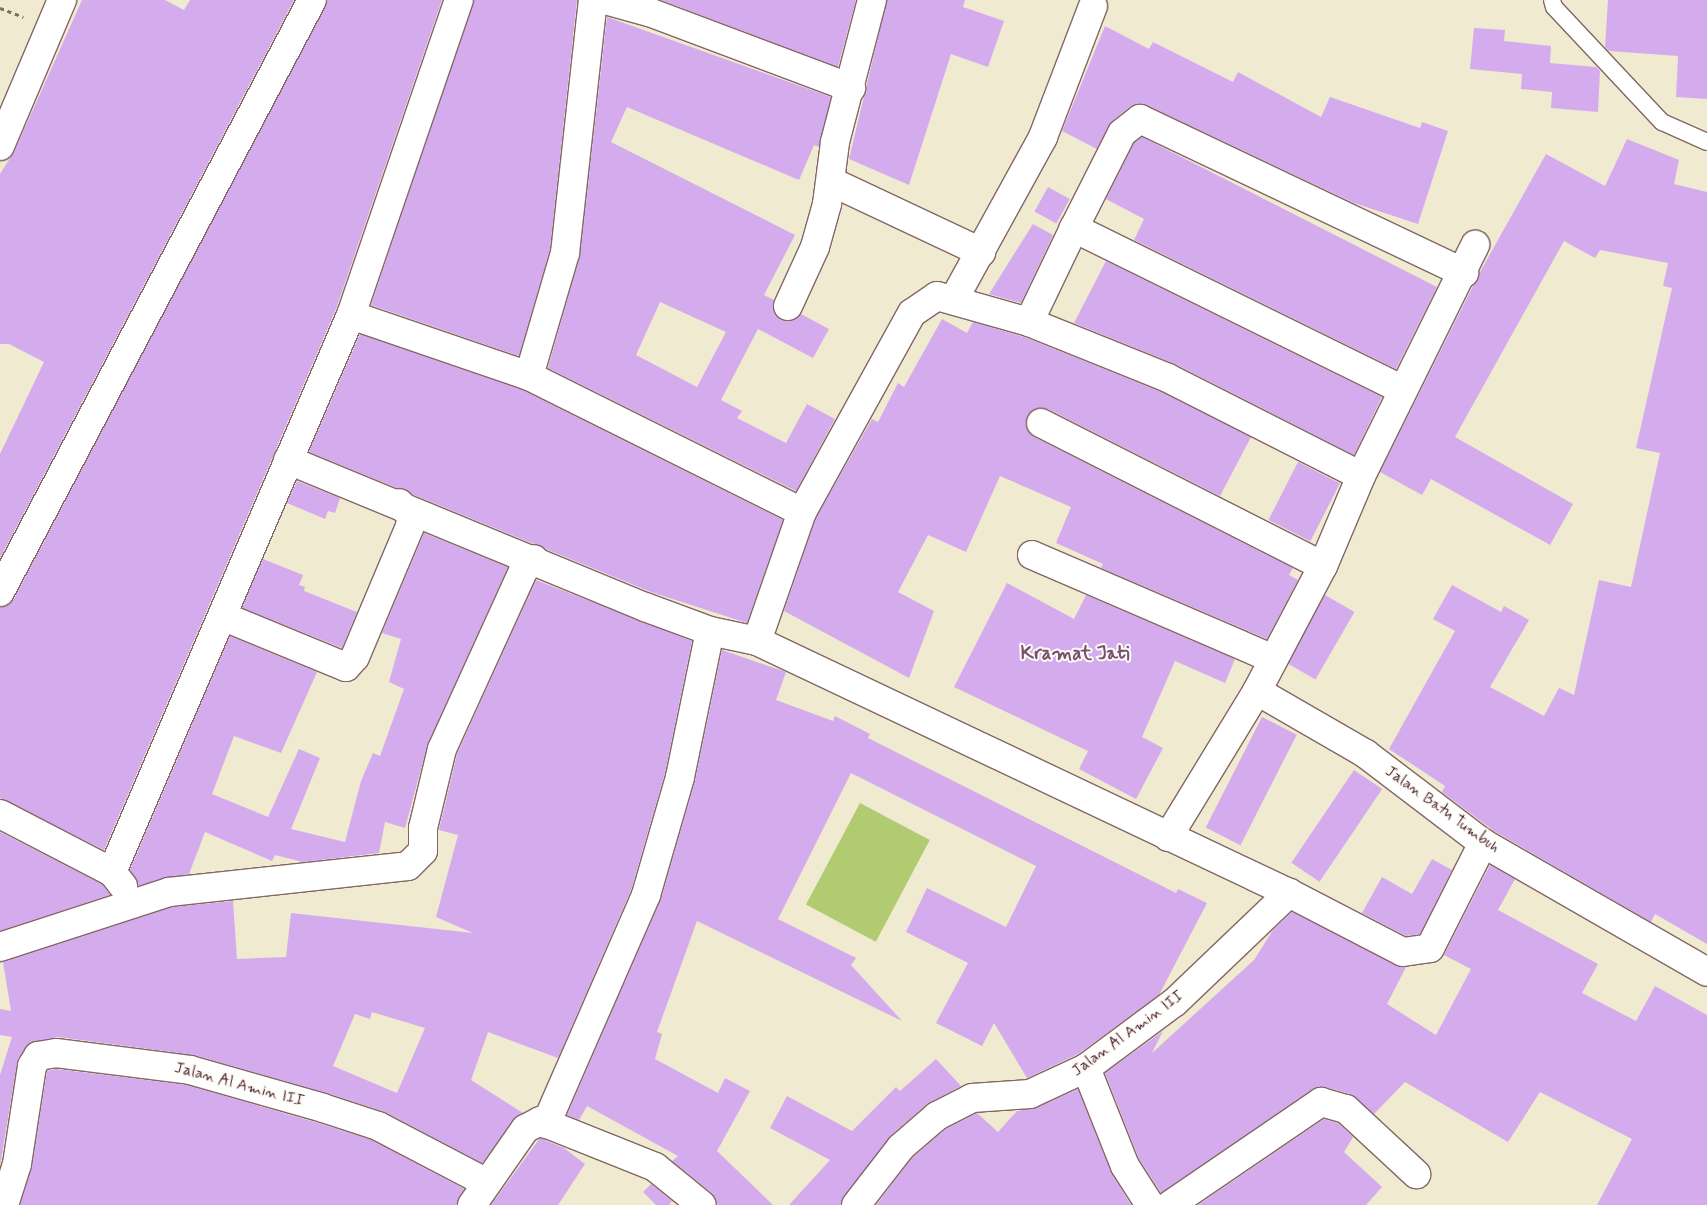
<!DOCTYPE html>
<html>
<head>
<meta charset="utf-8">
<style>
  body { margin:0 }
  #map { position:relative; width:1707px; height:1205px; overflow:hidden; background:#efead0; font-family:Mynerve,sans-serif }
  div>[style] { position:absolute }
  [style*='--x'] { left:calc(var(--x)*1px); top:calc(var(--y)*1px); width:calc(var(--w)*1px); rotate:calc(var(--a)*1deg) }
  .green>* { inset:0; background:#b1cb70; transform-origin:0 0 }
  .building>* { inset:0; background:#d4acee; transform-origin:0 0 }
  .path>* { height:3px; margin-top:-1.5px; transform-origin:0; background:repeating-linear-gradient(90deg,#846665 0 4px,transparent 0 8px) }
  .roads { filter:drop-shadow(1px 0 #846665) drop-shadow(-1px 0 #846665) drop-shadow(0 1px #846665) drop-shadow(0 -1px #846665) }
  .lane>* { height:16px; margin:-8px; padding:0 8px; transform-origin:8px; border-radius:8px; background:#fff }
  .street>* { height:28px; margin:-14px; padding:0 14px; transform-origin:14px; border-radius:14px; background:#fff }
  span { translate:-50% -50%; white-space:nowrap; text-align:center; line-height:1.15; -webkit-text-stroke:4px #fdfcf7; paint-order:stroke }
  .street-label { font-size:16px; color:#4a1f2b }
  .quarter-label { font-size:19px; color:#7a506f; font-weight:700 }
</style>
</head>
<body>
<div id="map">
  <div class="green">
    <i style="left:860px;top:803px;width:79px;height:115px;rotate:28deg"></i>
  </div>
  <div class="building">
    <i style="clip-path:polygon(82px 0,165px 0,184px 10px,190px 0,294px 0,0 558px,0 454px,44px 362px,9px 344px,0 344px,0 174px,14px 152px)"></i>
    <i style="clip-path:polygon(328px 0,442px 0,336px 309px,104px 850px,0 798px,0 608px,14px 599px)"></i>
    <i style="clip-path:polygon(474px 0,577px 0,550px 250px,519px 356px,371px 305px)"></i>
    <i style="clip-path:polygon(661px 0,856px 0,838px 67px)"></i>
    <i style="clip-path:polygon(887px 0,965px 0,963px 7px,1004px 21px,988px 67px,951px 54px,909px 185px,849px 159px)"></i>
    <i style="clip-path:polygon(1608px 0,1707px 0,1707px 99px,1676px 97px,1678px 56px,1609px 51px,1605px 47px)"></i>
    <i style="clip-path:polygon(evenodd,607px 17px,831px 97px,819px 147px,814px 145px,799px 180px,627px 107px,611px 142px,795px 235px,764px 295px,774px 300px,775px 315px,781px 320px,790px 321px,801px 314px,829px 329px,813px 358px,758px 329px,721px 400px,742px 411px,737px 418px,786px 443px,807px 404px,835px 419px,796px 491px,548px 368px,580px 255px,607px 17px,660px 302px,726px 332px,697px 387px,636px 355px,660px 302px)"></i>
    <i style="clip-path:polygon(1105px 26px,1149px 49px,1153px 42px,1233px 82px,1238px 72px,1321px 117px,1330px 97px,1420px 128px,1422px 122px,1448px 131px,1418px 224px,1354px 203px,1146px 105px,1131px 106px,1112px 121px,1097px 149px,1062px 131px)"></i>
    <i style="clip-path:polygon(1474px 28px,1505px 30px,1504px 41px,1551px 46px,1550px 63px,1596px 67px,1600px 71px,1598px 112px,1551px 108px,1552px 92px,1521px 89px,1522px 74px,1470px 69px)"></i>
    <i style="clip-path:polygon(1142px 137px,1437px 287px,1396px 369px,1134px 240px,1144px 219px,1106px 199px,1134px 143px)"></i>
    <i style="clip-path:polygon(1627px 139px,1679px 160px,1674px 184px,1707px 192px,1707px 944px,1655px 914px,1651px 922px,1494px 831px,1442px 792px,1445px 786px,1389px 749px,1455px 631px,1433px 619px,1452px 585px,1501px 612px,1504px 606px,1529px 620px,1490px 687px,1544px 716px,1559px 688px,1574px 695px,1599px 580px,1631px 587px,1660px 453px,1636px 448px,1672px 288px,1663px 286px,1668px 263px,1600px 250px,1595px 258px,1564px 241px,1455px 437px,1573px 504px,1550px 545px,1431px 479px,1422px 495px,1380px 472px,1480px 272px,1546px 154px,1605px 186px)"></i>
    <i style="left:1048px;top:187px;width:25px;height:28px;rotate:29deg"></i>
    <i style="clip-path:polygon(1033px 224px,1053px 235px,1021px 303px,989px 294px)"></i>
    <i style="clip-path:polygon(1106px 261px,1382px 397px,1354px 455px,1175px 364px,1074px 323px)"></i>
    <i style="clip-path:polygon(942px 319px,967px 333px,973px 322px,1024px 337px,1162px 392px,1251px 437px,1220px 496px,1048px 409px,1033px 410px,1025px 423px,1034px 437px,1293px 568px,1289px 575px,1298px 580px,1267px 639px,1101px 568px,1103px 564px,1056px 543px,1071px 507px,1000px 476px,966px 552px,928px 535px,898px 592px,934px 611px,909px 678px,784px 611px,816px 518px,872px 419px,878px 422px,898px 383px,904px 387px)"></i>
    <i style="clip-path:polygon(360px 334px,523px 390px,783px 520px,747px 623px,651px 592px,309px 452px)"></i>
    <i style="left:1298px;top:462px;width:47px;height:65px;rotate:27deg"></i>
    <i style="clip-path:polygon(297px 481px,340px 498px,335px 513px,328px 511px,325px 519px,287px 503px)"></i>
    <i style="clip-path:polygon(424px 533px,508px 567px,428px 743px,405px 828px,385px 822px,379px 853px,303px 862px,275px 855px,272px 861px,205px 832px,189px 874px,138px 886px,130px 870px,230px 636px,317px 672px,281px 753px,234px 736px,212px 794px,268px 817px,299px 749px,320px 758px,291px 829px,345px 842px,361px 781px,373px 753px,380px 756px,404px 689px,389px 682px,401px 639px,382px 633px)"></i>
    <i style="clip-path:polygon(263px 559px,303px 575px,299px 585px,305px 587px,304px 591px,357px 612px,342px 648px,242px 608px)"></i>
    <i style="clip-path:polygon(evenodd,536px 580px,692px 641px,665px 773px,631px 890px,558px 1058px,488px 1032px,471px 1080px,523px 1113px,482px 1163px,385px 1112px,327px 1093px,194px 1055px,58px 1037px,30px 1043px,18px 1058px,0 1166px,0 1075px,12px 1037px,0 1035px,0 1009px,11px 1011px,3px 962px,172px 907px,233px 901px,237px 959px,286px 957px,291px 913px,473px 933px,436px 917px,458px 835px,439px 830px,457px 754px,536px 580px,372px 1012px,425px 1028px,397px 1093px,333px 1066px,355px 1014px,370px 1019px,372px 1012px)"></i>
    <i style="clip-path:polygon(1007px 583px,1074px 619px,1086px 595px,1235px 659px,1225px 683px,1175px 661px,1142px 737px,1163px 748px,1136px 799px,1079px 769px,1088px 751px,954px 687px)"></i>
    <i style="left:1325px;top:595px;width:34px;height:78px;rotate:30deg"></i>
    <i style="clip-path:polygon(722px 650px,786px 672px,776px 700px,833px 721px,835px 716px,870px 734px,868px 738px,1176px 893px,1178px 889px,1207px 903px,1159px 995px,1078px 1054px,1027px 1078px,994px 1023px,982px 1046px,936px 1023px,968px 963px,906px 932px,927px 888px,1006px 927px,1036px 866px,851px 773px,778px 919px,856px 958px,851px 965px,902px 1021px,697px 921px,657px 1032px,662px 1034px,655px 1059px,718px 1093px,725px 1078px,750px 1091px,717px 1151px,773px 1205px,718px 1205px,712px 1193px,672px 1161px,678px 1156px,587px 1106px,579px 1120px,567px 1115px,661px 899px,695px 781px)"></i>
    <i style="left:1262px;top:717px;width:39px;height:124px;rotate:27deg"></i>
    <i style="left:1354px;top:770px;width:34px;height:112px;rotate:34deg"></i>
    <i style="clip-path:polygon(0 832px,102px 884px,110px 895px,0 931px)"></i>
    <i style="clip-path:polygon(1432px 859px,1452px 870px,1420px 934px,1406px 936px,1362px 913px,1382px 877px,1412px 894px)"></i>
    <i style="clip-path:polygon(1490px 865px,1515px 879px,1498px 910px,1598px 964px,1582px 993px,1636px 1021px,1655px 986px,1707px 1015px,1707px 1205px,1597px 1205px,1632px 1139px,1540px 1092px,1508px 1142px,1405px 1082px,1374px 1114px,1350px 1094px,1325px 1087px,1313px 1089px,1161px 1193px,1139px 1159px,1105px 1073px,1163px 1031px,1152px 1053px,1254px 960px,1273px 930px,1292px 912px,1406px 967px,1387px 1004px,1436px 1035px,1471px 969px,1444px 955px)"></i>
    <i style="clip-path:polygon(936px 1059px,961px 1086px,927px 1104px,891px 1135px,841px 1205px,789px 1205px,830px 1160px,770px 1128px,787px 1096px,852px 1131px,896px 1087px,900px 1091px)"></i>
    <i style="clip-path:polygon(56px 1069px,187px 1085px,318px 1123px,372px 1140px,464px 1189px,457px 1205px,20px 1205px,32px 1166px,47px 1071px)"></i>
    <i style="clip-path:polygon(1078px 1089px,1111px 1172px,1131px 1205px,876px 1205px,912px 1158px,946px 1129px,977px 1113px,998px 1132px,1017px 1111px,1036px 1108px)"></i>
    <i style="clip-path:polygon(1324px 1119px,1338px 1123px,1353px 1137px,1344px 1152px,1382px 1187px,1366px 1205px,1198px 1205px)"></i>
    <i style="clip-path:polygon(540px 1138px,564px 1148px,585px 1164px,558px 1205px,491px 1205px)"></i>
    <i style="clip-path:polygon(651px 1184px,672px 1201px,669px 1205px,656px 1205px,643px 1192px)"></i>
  </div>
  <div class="path">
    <i style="--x:0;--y:8;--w:25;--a:21"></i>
  </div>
  <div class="roads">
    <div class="lane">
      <i style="--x:1552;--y:0;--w:7;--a:74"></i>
      <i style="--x:1554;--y:7;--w:158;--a:46.8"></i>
      <i style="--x:1662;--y:122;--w:49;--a:24"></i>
    </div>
    <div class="street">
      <i style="--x:605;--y:0;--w:46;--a:15.3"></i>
      <i style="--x:649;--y:12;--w:216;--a:20.6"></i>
      <i style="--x:0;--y:146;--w:159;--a:-67"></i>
      <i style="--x:832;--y:182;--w:165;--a:25.2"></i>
      <i style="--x:954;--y:299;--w:185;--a:-61.2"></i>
      <i style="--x:1043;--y:137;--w:140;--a:-69.1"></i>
      <i style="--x:788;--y:306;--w:65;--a:-65.4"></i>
      <i style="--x:815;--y:247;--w:45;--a:-74.4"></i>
      <i style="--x:827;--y:204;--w:63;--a:-82.6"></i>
      <i style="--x:835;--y:142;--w:147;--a:-75.4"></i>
      <i style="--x:351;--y:315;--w:188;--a:18.9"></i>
      <i style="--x:529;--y:376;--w:305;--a:26.5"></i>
      <i style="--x:1029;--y:322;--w:104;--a:-64.4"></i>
      <i style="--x:529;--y:376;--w:128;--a:-73.7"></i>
      <i style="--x:565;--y:253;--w:255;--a:-83.7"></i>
      <i style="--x:1403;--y:390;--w:367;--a:-153.8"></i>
      <i style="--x:1074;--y:228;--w:106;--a:-63.2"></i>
      <i style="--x:1122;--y:133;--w:23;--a:-38"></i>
      <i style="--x:1140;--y:119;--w:359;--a:25.4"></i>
      <i style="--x:1041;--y:423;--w:316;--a:26.9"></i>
      <i style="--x:288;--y:460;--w:386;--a:22.4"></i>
      <i style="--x:645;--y:607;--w:69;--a:20.3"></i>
      <i style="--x:710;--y:631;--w:48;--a:12"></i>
      <i style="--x:757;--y:641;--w:589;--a:25.35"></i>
      <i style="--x:1289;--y:893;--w:128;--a:27.4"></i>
      <i style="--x:1403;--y:952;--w:27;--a:-8"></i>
      <i style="--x:1430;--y:948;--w:118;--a:-63.2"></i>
      <i style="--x:1032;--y:555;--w:263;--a:23.3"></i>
      <i style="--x:0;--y:592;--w:669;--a:-62.21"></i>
      <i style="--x:222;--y:616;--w:134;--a:22.4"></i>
      <i style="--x:346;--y:667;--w:13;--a:-48"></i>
      <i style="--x:355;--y:657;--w:142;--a:-67.2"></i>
      <i style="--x:410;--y:526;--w:10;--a:-79"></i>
      <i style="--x:412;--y:516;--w:18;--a:-135"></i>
      <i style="--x:757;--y:641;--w:137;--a:-70.8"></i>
      <i style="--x:802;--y:512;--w:227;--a:-61.1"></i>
      <i style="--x:912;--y:313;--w:30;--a:-34"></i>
      <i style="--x:937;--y:296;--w:96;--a:15.8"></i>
      <i style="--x:1029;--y:322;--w:150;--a:21.9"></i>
      <i style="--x:1168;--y:378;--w:216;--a:26.9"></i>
      <i style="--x:1257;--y:691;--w:126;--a:30"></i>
      <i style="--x:1366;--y:754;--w:147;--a:37.3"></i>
      <i style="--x:1483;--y:843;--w:258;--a:29.9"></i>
      <i style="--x:0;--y:814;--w:126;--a:27.4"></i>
      <i style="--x:112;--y:872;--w:18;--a:52"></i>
      <i style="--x:1168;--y:837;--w:171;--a:-58.6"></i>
      <i style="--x:1257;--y:691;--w:141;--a:-62.2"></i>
      <i style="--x:1323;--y:566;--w:98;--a:-67.1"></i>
      <i style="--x:1361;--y:476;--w:258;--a:-63.7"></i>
      <i style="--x:112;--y:872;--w:606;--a:-66.78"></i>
      <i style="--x:351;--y:315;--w:333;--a:-71.1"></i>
      <i style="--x:0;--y:947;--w:178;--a:-18"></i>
      <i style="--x:169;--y:892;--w:240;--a:-6.2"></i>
      <i style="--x:408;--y:866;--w:21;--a:-45"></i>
      <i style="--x:423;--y:851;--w:23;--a:-90"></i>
      <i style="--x:423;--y:828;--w:81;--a:-76.5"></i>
      <i style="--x:442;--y:749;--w:196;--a:-65.5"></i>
      <i style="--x:523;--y:571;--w:16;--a:-47"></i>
      <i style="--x:1086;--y:1068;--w:105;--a:68.3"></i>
      <i style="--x:1125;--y:1166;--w:46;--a:57.3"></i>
      <i style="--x:546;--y:1124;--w:250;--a:-66.4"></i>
      <i style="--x:646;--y:895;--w:123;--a:-73.9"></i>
      <i style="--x:680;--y:777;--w:149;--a:-78.4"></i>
      <i style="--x:4;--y:1205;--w:43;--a:-72.4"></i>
      <i style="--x:17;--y:1164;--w:99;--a:-81.3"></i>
      <i style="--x:32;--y:1066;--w:12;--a:-59"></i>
      <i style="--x:38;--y:1056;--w:18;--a:-9"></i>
      <i style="--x:56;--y:1053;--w:135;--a:7.2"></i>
      <i style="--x:190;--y:1070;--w:138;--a:15.9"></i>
      <i style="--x:323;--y:1108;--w:58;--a:18.1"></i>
      <i style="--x:378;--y:1126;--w:123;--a:27.6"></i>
      <i style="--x:472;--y:1205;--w:93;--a:-55.1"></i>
      <i style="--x:525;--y:1129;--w:17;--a:-28"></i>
      <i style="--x:540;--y:1121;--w:124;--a:21.8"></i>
      <i style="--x:655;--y:1167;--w:60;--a:39"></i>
      <i style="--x:856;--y:1205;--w:73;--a:-52.2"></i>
      <i style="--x:901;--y:1147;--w:48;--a:-40.7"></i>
      <i style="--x:937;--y:1116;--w:39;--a:-27"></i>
      <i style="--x:972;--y:1098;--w:58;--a:-3.9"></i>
      <i style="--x:1030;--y:1094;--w:62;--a:-24.9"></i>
      <i style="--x:1086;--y:1068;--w:111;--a:-36.6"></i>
      <i style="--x:1175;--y:1002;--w:158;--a:-43.7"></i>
      <i style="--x:1170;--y:1205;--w:183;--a:-34.3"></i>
      <i style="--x:1321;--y:1102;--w:26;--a:16"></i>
      <i style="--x:1346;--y:1109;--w:96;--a:42.9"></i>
    </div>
  </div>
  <div class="street-label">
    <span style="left:1442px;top:810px;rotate:36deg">Jalan Batu Tumbuh</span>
    <span style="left:1128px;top:1034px;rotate:-36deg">Jalan Al Amin III</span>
    <span style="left:239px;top:1085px;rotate:15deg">Jalan Al Amin III</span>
  </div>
  <div class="quarter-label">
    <span style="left:1075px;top:654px">Kramat Jati</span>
  </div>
</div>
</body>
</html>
